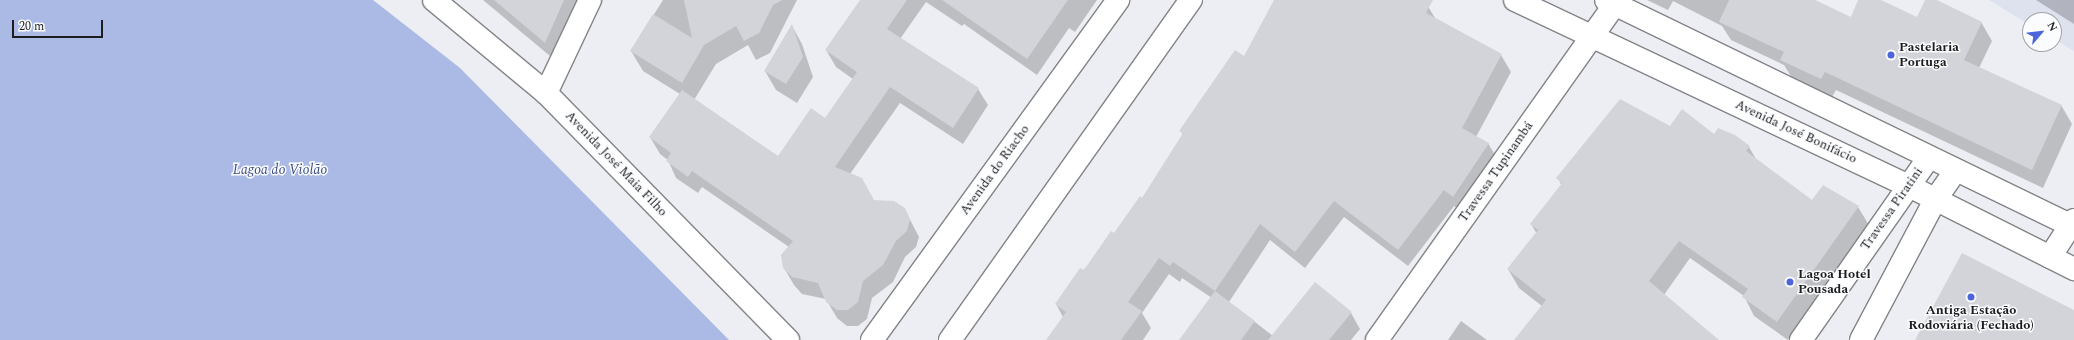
<!DOCTYPE html>
<html>
<head>
<meta charset="utf-8">
<style>
  body { margin:0 }
  #map { position:relative; width:2074px; height:340px; overflow:hidden; background:#eceef3; font-family:Spectral,serif }
  div>[style] { position:absolute }
  [style*='--x'] { left:calc(var(--x)*1px); top:calc(var(--y)*1px); width:calc(var(--w)*1px); rotate:calc(var(--a)*1deg) }
  .built>* { inset:0; background:#dee2ee }
  .water>* { inset:0; background:#abbae4 }
  .shadow>* { inset:0; background:#0003 }
  .building>* { inset:0; background:#d2d4d9 }
  .roads { filter:drop-shadow(1px 0 #828488) drop-shadow(-1px 0 #828488) drop-shadow(0 1px #828488) drop-shadow(0 -1px #828488) }
  .minor>* { height:22px; margin:-11px; padding:0 11px; transform-origin:11px; border-radius:11px; background:#fff }
  .dots>* { width:11px; height:11px; translate:-50% -50%; box-sizing:border-box; border:2px solid #fafcfe; border-radius:50% }
  span { translate:-50% -50%; white-space:nowrap; text-align:center; line-height:1.15; -webkit-text-stroke:3px #fafcfe; paint-order:stroke }
  .poi-label { font-size:13px; color:#1d1d1f; font-weight:700 }
  .left { translate:0 -50%; text-align:left }
  .street-label { font-size:13px; color:#1d1d1f }
  .water-label { font-size:14px; color:#3f4e85; font-style:italic }
  .north { position:absolute; left:2022px; top:12px; width:40px; height:40px; box-sizing:border-box; background:#fafcfe; border:1px solid #a2a3a5; border-radius:50%; rotate:62deg; font-size:11px; font-weight:700; line-height:16px; text-align:center; color:#1d1d1f }
  .north::after { content:''; display:block; margin:auto; width:14px; height:18px; background:#4c65d9; clip-path:polygon(50% 0,100% 100%,50% 72%,0 100%) }
  .scale { position:absolute; left:12px; top:20px; width:91px; height:18px; box-sizing:border-box; border:2px solid #1d1d1f; border-top:0; padding-left:5px; font-size:12px; line-height:14px; white-space:nowrap; color:#1d1d1f; -webkit-text-stroke:3px #fafcfe; paint-order:stroke }
</style>
</head>
<body>
<div id="map">
  <div class="built">
    <i style="clip-path:polygon(1989px 0,2074px 0,2074px 51px,2054px 39px,2054px 20px,2030px 20px,2030px 25px)"></i>
  </div>
  <div class="water">
    <i style="clip-path:polygon(0 0,373px 0,460px 68px,729px 340px,0 340px)"></i>
  </div>
  <div class="shadow">
    <i style="clip-path:polygon(483px 0,584px 0,556px 61px)"></i>
    <i style="clip-path:polygon(663px 0,797px 0,770px 53px,756px 60px,748px 45px,716px 64px,694px 100px,779px 157px,825px 119px,853px 79px,836px 67px,826px 50px,862px 0,1097px 0,1075px 32px,1069px 28px,1037px 75px,964px 24px,962px 26px,926px 2px,900px 39px,978px 89px,988px 105px,963px 144px,900px 103px,850px 174px,874px 201px,904px 208px,919px 237px,916px 247px,905px 257px,893px 282px,872px 298px,867px 319px,858px 326px,847px 326px,837px 318px,826px 299px,802px 294px,794px 285px,784px 268px,789px 247px,702px 187px,698px 193px,676px 178px,668px 160px,660px 154px,650px 137px,680px 94px,643px 71px,631px 51px)"></i>
    <i style="clip-path:polygon(1275px 0,1414px 0,1429px 8px,1435px 18px,1501px 55px,1511px 72px,1476px 137px,1488px 143px,1498px 160px,1463px 213px,1454px 206px,1408px 266px,1344px 217px,1305px 268px,1270px 240px,1229px 302px,1273px 336px,1351px 313px,1360px 329px,1351px 340px,1180px 340px,1212px 298px,1182px 278px,1180px 282px,1169px 274px,1142px 313px,1151px 328px,1143px 340px,1047px 340px,1063px 317px,1056px 304px,1142px 199px,1183px 135px,1181px 131px,1202px 98px,1204px 100px,1245px 58px)"></i>
    <i style="clip-path:polygon(1647px 0,1814px 0,1851px 18px,1860px 0,1878px 0,1917px 18px,1926px 0,1934px 0,1981px 22px,1992px 41px,1979px 68px,2061px 105px,2072px 124px,2043px 188px,1836px 90px,1832px 97px,1792px 78px,1784px 65px,1731px 40px,1722px 26px,1673px 1px,1668px 10px)"></i>
    <i style="clip-path:polygon(2036px 0,2074px 0,2074px 24px)"></i>
    <i style="clip-path:polygon(792px 26px,802px 44px,813px 77px,797px 103px,776px 90px,765px 71px)"></i>
    <i style="clip-path:polygon(1670px 127px,1714px 135px,1749px 147px,1757px 161px,1812px 201px,1858px 207px,1869px 225px,1788px 340px,1754px 316px,1744px 296px,1690px 258px,1664px 295px,1717px 340px,1516px 340px,1542px 306px,1519px 288px,1508px 269px,1537px 234px,1531px 224px,1562px 186px,1558px 178px)"></i>
    <i style="clip-path:polygon(1461px 321px,1487px 340px,1448px 340px)"></i>
  </div>
  <div class="building">
    <i style="clip-path:polygon(494px 0,564px 0,545px 43px)"></i>
    <i style="clip-path:polygon(684px 0,782px 0,773px 5px,759px 33px,744px 41px,736px 26px,704px 45px,682px 83px,630px 51px,653px 14px,692px 38px)"></i>
    <i style="clip-path:polygon(860px 0,907px 0,887px 29px,979px 88px,953px 128px,890px 87px,835px 167px,862px 178px,874px 200px,894px 201px,905px 208px,910px 219px,907px 231px,896px 241px,883px 265px,863px 281px,858px 302px,848px 310px,837px 310px,826px 302px,818px 283px,792px 277px,783px 268px,781px 255px,793px 241px,692px 171px,688px 177px,666px 161px,671px 153px,649px 137px,682px 90px,778px 156px,811px 108px,825px 118px,857px 72px,825px 50px)"></i>
    <i style="clip-path:polygon(942px 0,1068px 0,1027px 59px)"></i>
    <i style="clip-path:polygon(1274px 0,1433px 0,1426px 13px,1502px 54px,1462px 128px,1489px 143px,1453px 197px,1444px 190px,1398px 250px,1334px 201px,1295px 252px,1260px 224px,1215px 291px,1173px 262px,1170px 266px,1159px 258px,1128px 302px,1142px 311px,1121px 340px,1046px 340px,1066px 312px,1055px 304px,1080px 268px,1084px 270px,1111px 231px,1114px 233px,1140px 196px,1142px 198px,1183px 133px,1179px 131px,1235px 50px,1244px 56px)"></i>
    <i style="clip-path:polygon(1729px 0,1815px 0,1851px 17px,1858px 0,1881px 0,1917px 17px,1925px 0,1937px 0,1982px 22px,1964px 60px,2062px 105px,2032px 170px,1825px 72px,1821px 79px,1780px 60px,1784px 52px,1719px 22px)"></i>
    <i style="clip-path:polygon(792px 24px,803px 57px,786px 84px,764px 71px)"></i>
    <i style="clip-path:polygon(1620px 99px,1670px 126px,1682px 109px,1714px 134px,1718px 128px,1735px 135px,1750px 146px,1746px 151px,1812px 200px,1823px 185px,1859px 206px,1777px 322px,1742px 297px,1748px 289px,1679px 241px,1649px 281px,1719px 340px,1514px 340px,1546px 300px,1507px 269px,1538px 230px,1530px 224px,1562px 183px,1556px 178px)"></i>
    <i style="clip-path:polygon(1962px 253px,2074px 310px,2074px 340px,1915px 340px)"></i>
    <i style="clip-path:polygon(1315px 282px,1352px 312px,1329px 340px,1268px 340px)"></i>
    <i style="clip-path:polygon(1215px 291px,1255px 321px,1241px 340px,1179px 340px)"></i>
  </div>
  <div class="roads">
    <div class="minor">
      <i style="--x:434;--y:0;--w:146;--a:39.7"></i>
      <i style="--x:546;--y:93;--w:346;--a:45.6"></i>
      <i style="--x:1515;--y:0;--w:436;--a:25.3"></i>
      <i style="--x:1909;--y:186;--w:185;--a:26.7"></i>
      <i style="--x:1606;--y:0;--w:520;--a:25.88"></i>
      <i style="--x:546;--y:93;--w:103;--a:-64.7"></i>
      <i style="--x:2050;--y:257;--w:44;--a:-57"></i>
      <i style="--x:872;--y:340;--w:420;--a:-54.1"></i>
      <i style="--x:950;--y:340;--w:417;--a:-54.7"></i>
      <i style="--x:1377;--y:340;--w:412;--a:-54.7"></i>
      <i style="--x:1801;--y:340;--w:223;--a:-55"></i>
      <i style="--x:1861;--y:340;--w:158;--a:-62.1"></i>
      <i style="--x:1935;--y:200;--w:35;--a:-55"></i>
    </div>
  </div>
  <div class="dots">
    <i style="left:1891px;top:55px;background:#4c65d9"></i>
    <i style="left:1790px;top:282px;background:#4c65d9"></i>
    <i style="left:1971px;top:297px;background:#4c65d9"></i>
  </div>
  <div class="poi-label">
    <span class="left" style="left:1899px;top:55px">Pastelaria<br>Portuga</span>
    <span class="left" style="left:1798px;top:282px">Lagoa Hotel<br>Pousada</span>
    <span style="left:1971px;top:318px">Antiga Estação<br>Rodoviária (Fechado)</span>
  </div>
  <div class="street-label">
    <span style="left:1796px;top:132px;rotate:25deg">Avenida José Bonifácio</span>
    <span style="left:616px;top:164px;rotate:46deg">Avenida José Maia Filho</span>
    <span style="left:995px;top:170px;rotate:-54deg">Avenida do Riacho</span>
    <span style="left:1496px;top:172px;rotate:-55deg">Travessa Tupinambá</span>
    <span style="left:1892px;top:209px;rotate:-55deg">Travessa Piratini</span>
  </div>
  <div class="water-label">
    <span style="left:280px;top:170px">Lagoa do Violão</span>
  </div>
  <div class="north">N</div>
  <div class="scale">20 m</div>
</div>
</body>
</html>
